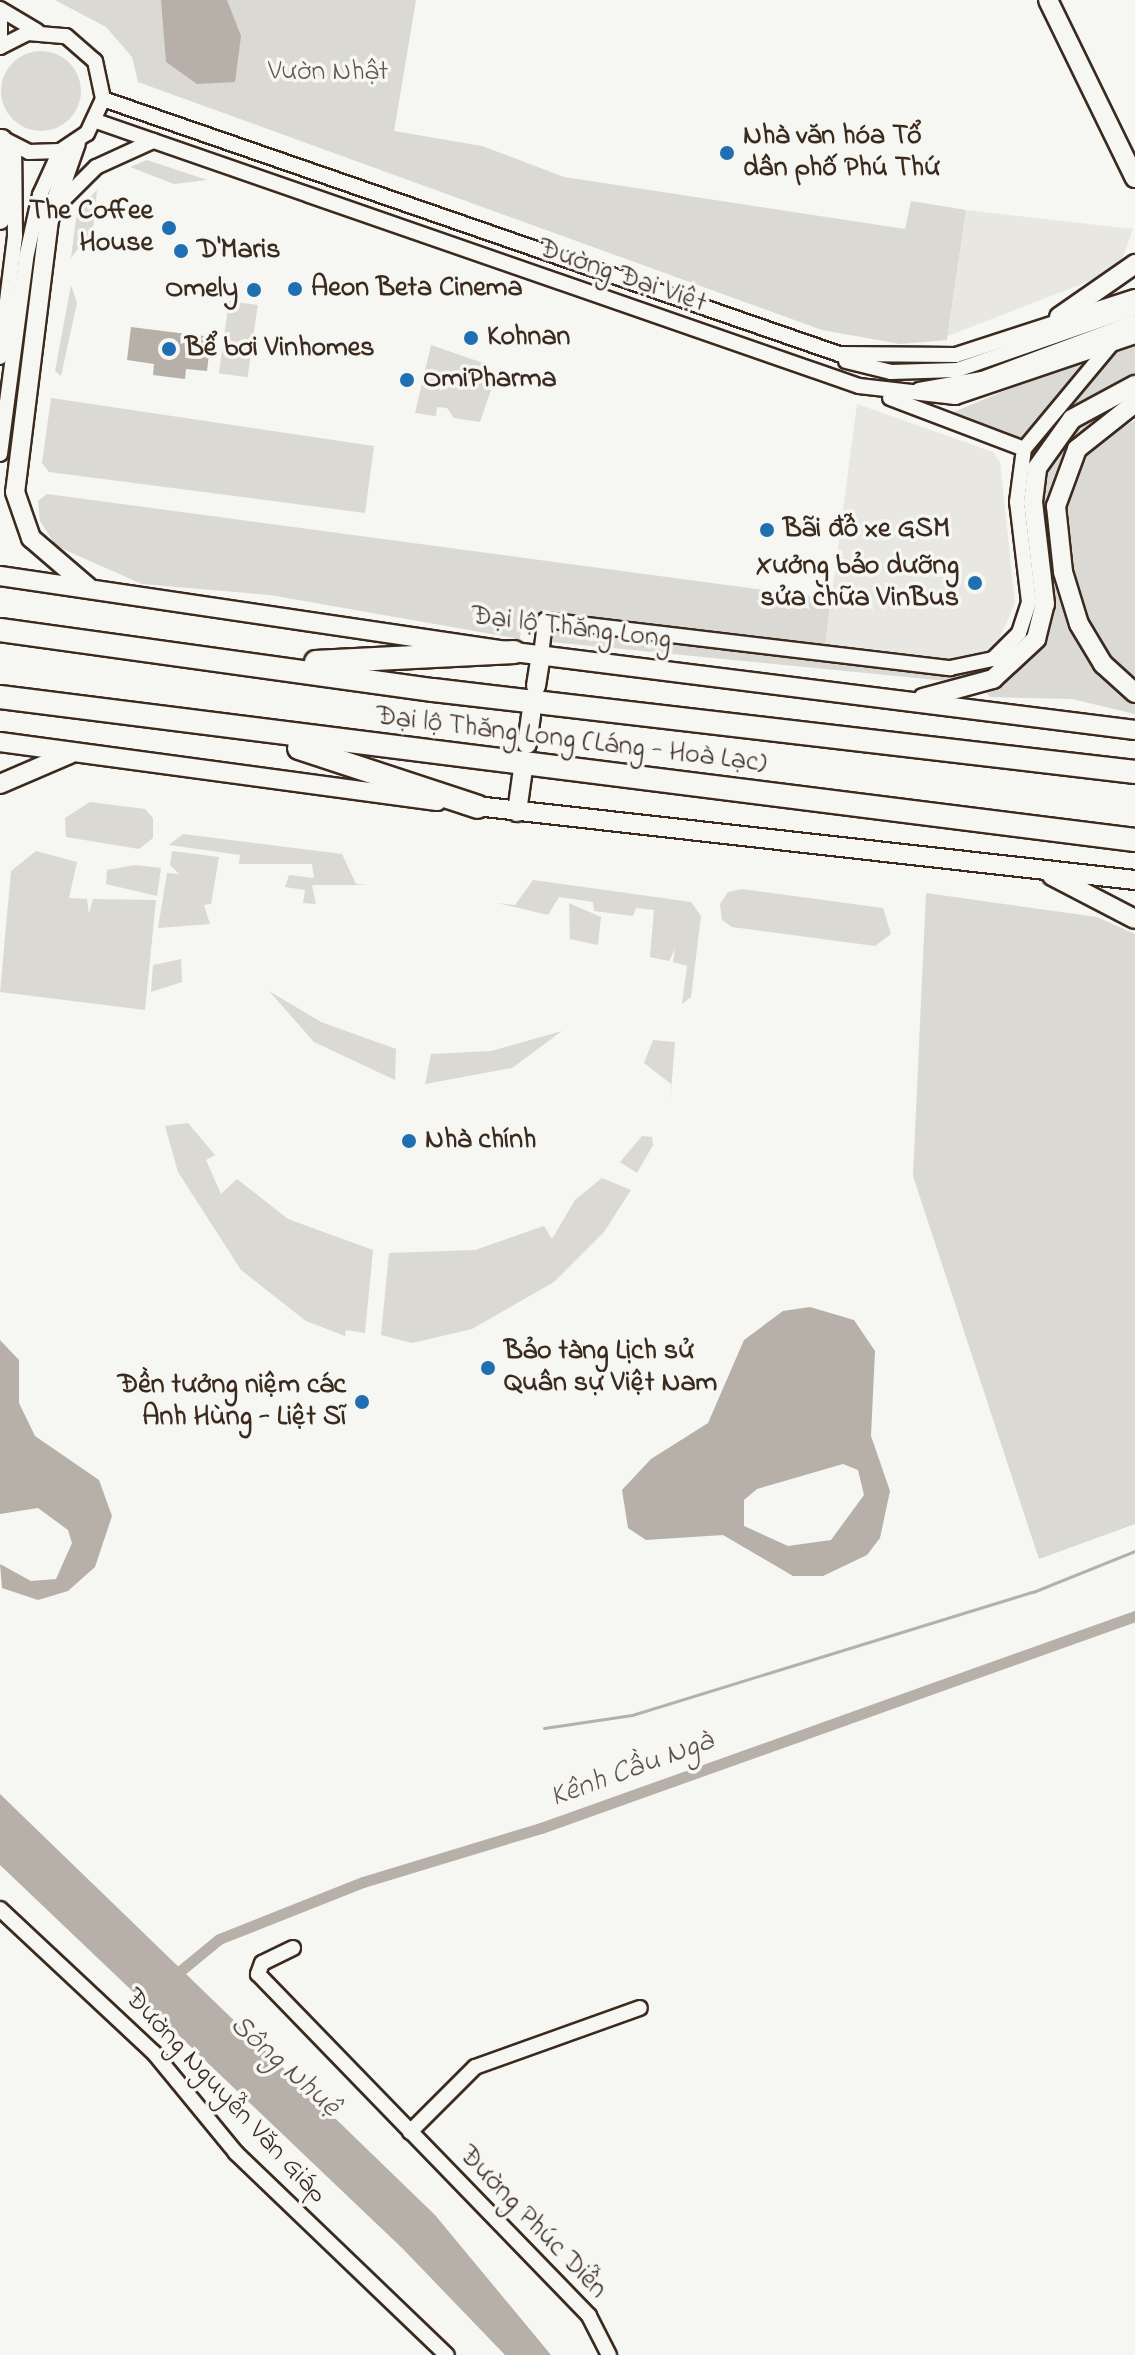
<!DOCTYPE html>
<html>
<head>
<meta charset="utf-8">
<style>
  body { margin:0 }
  #map { position:relative; width:1135px; height:2355px; overflow:hidden; background:#f6f6f2; font-family:"Indie Flower",sans-serif }
  div>[style] { position:absolute }
  [style*='--x'] { left:calc(var(--x)*1px); top:calc(var(--y)*1px); width:calc(var(--w)*1px); rotate:calc(var(--a)*1deg) }
  .built>* { inset:0; background:#e8e7e2 }
  .green>* { inset:0; background:#dad9d3; transform-origin:0 0 }
  .round { border-radius:50% }
  .water>* { inset:0; background:#b6b0a9 }
  .stream>* { height:3px; margin:-1.5px; padding:0 1.5px; transform-origin:1.5px; border-radius:1.5px; background:#b6b0a9 }
  .canal>* { height:11px; margin:-5.5px; padding:0 5.5px; transform-origin:5.5px; border-radius:5.5px; background:#b6b0a9 }
  .roads { filter:drop-shadow(2px 0 #3b2a1e) drop-shadow(-2px 0 #3b2a1e) drop-shadow(0 2px #3b2a1e) drop-shadow(0 -2px #3b2a1e) }
  .minor>* { height:14px; margin:-7px; padding:0 7px; transform-origin:7px; border-radius:7px; background:#f6f6f2 }
  .major>* { height:18px; margin:-9px; padding:0 9px; transform-origin:9px; border-radius:9px; background:#f6f6f2 }
  .highway>* { height:22px; margin:-11px; padding:0 11px; transform-origin:11px; border-radius:11px; background:#f6f6f2 }
  .dots>* { width:22px; height:22px; translate:-50% -50%; box-sizing:border-box; border:4px solid #f6f6f2; border-radius:50% }
  span { translate:-50% -50%; white-space:nowrap; text-align:center; line-height:1.15; -webkit-text-stroke:7px #f6f6f2; paint-order:stroke }
  .park-label { font-size:28px; color:#63564b }
  .poi-label { font-size:28px; color:#3b2a1e; font-weight:700 }
  .left { translate:0 -50%; text-align:left }
  .right { translate:-100% -50%; text-align:right }
  .street-label { font-size:28px; color:#3b2a1e }
  .water-label { font-size:30px; color:#605248; font-style:italic }
</style>
</head>
<body>
<div id="map">
  <div class="built">
    <i style="clip-path:polygon(966px 210px,1133px 229px,1122px 259px,1105px 275px,948px 336px)"></i>
    <i style="clip-path:polygon(857px 404px,993px 452px,1000px 462px,1015px 603px,998px 642px,979px 656px,957px 661px,825px 646px)"></i>
  </div>
  <div class="green">
    <i style="clip-path:polygon(55px 0,416px 0,394px 131px,482px 146px,564px 177px,905px 229px,911px 201px,966px 210px,947px 340px,900px 344px,822px 330px,138px 82px,132px 57px,106px 27px)"></i>
    <i class="round" style="left:1px;top:51px;width:80px;height:80px"></i>
    <i style="clip-path:polygon(147px 160px,207px 180px,174px 184px,130px 167px)"></i>
    <i style="clip-path:polygon(97px 190px,93px 229px,71px 258px,77px 211px)"></i>
    <i style="clip-path:polygon(71px 285px,77px 303px,61px 376px,55px 371px)"></i>
    <i style="left:229px;top:301px;width:29px;height:73px;rotate:8deg"></i>
    <i style="clip-path:polygon(1135px 343px,1135px 376px,1065px 414px,1034px 456px,1041px 612px,1017px 658px,967px 683px,551px 642px,556px 628px,955px 675px,988px 670px,1025px 637px,1035px 612px,1022px 508px,1029px 455px,1111px 353px)"></i>
    <i style="clip-path:polygon(431px 345px,486px 364px,484px 388px,491px 390px,480px 422px,454px 418px,447px 408px,437px 407px,436px 416px,415px 413px)"></i>
    <i style="clip-path:polygon(1079px 360px,1083px 366px,1021px 440px,949px 414px)"></i>
    <i style="clip-path:polygon(1135px 392px,1066px 448px,1048px 501px,1051px 554px,1068px 618px,1135px 700px,1135px 714px,1072px 699px,990px 697px,986px 692px,1037px 654px,1051px 620px,1040px 494px,1045px 467px,1074px 424px)"></i>
    <i style="clip-path:polygon(51px 398px,374px 446px,365px 513px,49px 472px,42px 463px)"></i>
    <i style="clip-path:polygon(1135px 420px,1135px 680px,1100px 649px,1073px 586px,1065px 504px,1088px 449px)"></i>
    <i style="clip-path:polygon(47px 494px,831px 599px,825px 646px,538px 613px,522px 618px,520px 639px,270px 595px,142px 584px,56px 546px,40px 521px,38px 501px)"></i>
    <i style="clip-path:polygon(90px 802px,145px 809px,153px 818px,153px 838px,139px 849px,66px 837px,65px 818px)"></i>
    <i style="clip-path:polygon(183px 834px,342px 854px,356px 884px,369px 885px,312px 885px,316px 904px,303px 903px,305px 890px,285px 887px,289px 875px,314px 878px,312px 864px,239px 864px,240px 855px,169px 845px)"></i>
    <i style="clip-path:polygon(36px 851px,77px 862px,69px 898px,87px 899px,89px 914px,93px 899px,156px 900px,145px 1010px,0 992px,11px 871px)"></i>
    <i style="clip-path:polygon(172px 851px,219px 857px,211px 904px,204px 905px,210px 924px,158px 928px,167px 873px,179px 874px,170px 865px)"></i>
    <i style="clip-path:polygon(135px 865px,161px 868px,157px 896px,106px 884px,107px 870px)"></i>
    <i style="clip-path:polygon(533px 880px,691px 902px,701px 916px,691px 997px,682px 1004px,687px 966px,673px 962px,675px 949px,669px 961px,650px 957px,654px 910px,636px 908px,633px 916px,594px 911px,593px 902px,559px 897px,548px 915px,497px 903px,515px 905px)"></i>
    <i style="clip-path:polygon(742px 889px,883px 908px,891px 934px,875px 946px,732px 927px,722px 920px,720px 904px,728px 892px)"></i>
    <i style="clip-path:polygon(926px 893px,1097px 917px,1135px 934px,1135px 1524px,1039px 1559px,913px 1176px)"></i>
    <i style="clip-path:polygon(569px 903px,601px 917px,598px 945px,570px 939px)"></i>
    <i style="clip-path:polygon(181px 959px,182px 982px,151px 992px,153px 965px)"></i>
    <i style="clip-path:polygon(269px 991px,321px 1022px,396px 1049px,395px 1080px,314px 1042px)"></i>
    <i style="clip-path:polygon(562px 1031px,512px 1068px,425px 1084px,431px 1054px,491px 1051px)"></i>
    <i style="clip-path:polygon(653px 1040px,675px 1042px,670px 1103px,671px 1084px,644px 1063px)"></i>
    <i style="clip-path:polygon(188px 1123px,215px 1155px,206px 1160px,221px 1194px,237px 1179px,288px 1219px,373px 1250px,365px 1333px,346px 1330px,345px 1336px,306px 1321px,241px 1270px,178px 1172px,165px 1126px)"></i>
    <i style="clip-path:polygon(642px 1136px,652px 1137px,653px 1145px,637px 1173px,620px 1162px)"></i>
    <i style="clip-path:polygon(602px 1178px,631px 1190px,604px 1232px,554px 1282px,472px 1329px,412px 1343px,381px 1335px,389px 1253px,475px 1250px,544px 1226px,552px 1239px,575px 1200px)"></i>
  </div>
  <div class="water">
    <i style="clip-path:polygon(161px 0,227px 0,241px 36px,235px 82px,197px 84px,166px 62px)"></i>
    <i style="clip-path:polygon(131px 327px,211px 337px,207px 371px,186px 369px,185px 379px,153px 375px,154px 364px,127px 360px)"></i>
    <i style="clip-path:polygon(evenodd,810px 1307px,854px 1320px,875px 1351px,871px 1436px,890px 1491px,880px 1538px,867px 1555px,823px 1576px,793px 1576px,723px 1535px,646px 1540px,628px 1528px,622px 1490px,651px 1459px,708px 1423px,744px 1340px,783px 1311px,810px 1307px,843px 1464px,858px 1470px,864px 1495px,831px 1540px,788px 1546px,744px 1526px,744px 1500px,757px 1489px,843px 1464px)"></i>
    <i style="clip-path:polygon(0 1340px,19px 1360px,19px 1403px,35px 1436px,99px 1480px,112px 1516px,95px 1567px,68px 1591px,38px 1600px,2px 1588px,0 1564px,31px 1581px,56px 1579px,72px 1543px,68px 1530px,38px 1508px,0 1514px)"></i>
    <i style="clip-path:polygon(0 1794px,435px 2215px,551px 2355px,505px 2355px,402px 2248px,0 1865px)"></i>
  </div>
  <div class="stream">
    <i style="--x:544;--y:1728;--w:89;--a:-8.4"></i>
    <i style="--x:632;--y:1715;--w:419;--a:-17.1"></i>
    <i style="--x:1033;--y:1592;--w:110;--a:-21.9"></i>
  </div>
  <div class="canal">
    <i style="--x:174;--y:1976;--w:58;--a:-39.4"></i>
    <i style="--x:219;--y:1939;--w:155;--a:-21.6"></i>
    <i style="--x:363;--y:1882;--w:186;--a:-16.9"></i>
    <i style="--x:541;--y:1828;--w:631;--a:-19.64"></i>
  </div>
  <div class="roads">
    <div class="minor">
      <i style="--x:0;--y:9;--w:43;--a:30.7"></i>
      <i style="--x:0;--y:16;--w:31;--a:90"></i>
      <i style="--x:0;--y:47;--w:31;--a:-27"></i>
      <i style="--x:28;--y:33;--w:38;--a:5"></i>
      <i style="--x:66;--y:36;--w:38;--a:41"></i>
      <i style="--x:95;--y:61;--w:39;--a:78"></i>
      <i style="--x:103;--y:99;--w:38;--a:115"></i>
      <i style="--x:87;--y:133;--w:32;--a:146"></i>
      <i style="--x:60;--y:151;--w:31;--a:178"></i>
      <i style="--x:29;--y:152;--w:33;--a:-153"></i>
      <i style="--x:103;--y:99;--w:779;--a:19.11"></i>
      <i style="--x:839;--y:354;--w:117;--a:0.5"></i>
      <i style="--x:956;--y:355;--w:188;--a:-18"></i>
      <i style="--x:96;--y:121;--w:808;--a:19.15"></i>
      <i style="--x:859;--y:386;--w:97;--a:6.5"></i>
      <i style="--x:955;--y:397;--w:190;--a:-18.7"></i>
      <i style="--x:60;--y:203;--w:51;--a:-45"></i>
      <i style="--x:96;--y:167;--w:63;--a:-24.5"></i>
      <i style="--x:0;--y:357;--w:122;--a:-82.9"></i>
      <i style="--x:15;--y:236;--w:89;--a:-90.6"></i>
      <i style="--x:846;--y:361;--w:46;--a:13.7"></i>
      <i style="--x:891;--y:372;--w:66;--a:-1.7"></i>
      <i style="--x:957;--y:370;--w:188;--a:-19.2"></i>
      <i style="--x:919;--y:390;--w:64;--a:-9.9"></i>
      <i style="--x:982;--y:379;--w:163;--a:-20.4"></i>
      <i style="--x:890;--y:398;--w:143;--a:20.8"></i>
      <i style="--x:0;--y:454;--w:198;--a:-82.4"></i>
      <i style="--x:26;--y:258;--w:65;--a:-77.5"></i>
      <i style="--x:40;--y:195;--w:48;--a:-65.6"></i>
      <i style="--x:541;--y:655;--w:35;--a:-83"></i>
      <i style="--x:545;--y:620;--w:408;--a:6.8"></i>
      <i style="--x:950;--y:668;--w:44;--a:-11.8"></i>
      <i style="--x:993;--y:659;--w:37;--a:-45"></i>
      <i style="--x:1019;--y:633;--w:33;--a:-72"></i>
      <i style="--x:1029;--y:602;--w:101;--a:-96.8"></i>
      <i style="--x:1017;--y:502;--w:53;--a:-82.5"></i>
      <i style="--x:1024;--y:449;--w:139;--a:-50.2"></i>
      <i style="--x:0;--y:1909;--w:211;--a:43.1"></i>
      <i style="--x:154;--y:2053;--w:129;--a:50.6"></i>
      <i style="--x:236;--y:2153;--w:292;--a:43.8"></i>
      <i style="--x:293;--y:1948;--w:34;--a:154"></i>
      <i style="--x:262;--y:1963;--w:12;--a:110"></i>
      <i style="--x:258;--y:1974;--w:476;--a:45.9"></i>
      <i style="--x:589;--y:2316;--w:44;--a:62.9"></i>
      <i style="--x:410;--y:2132;--w:92;--a:-45"></i>
      <i style="--x:475;--y:2067;--w:175;--a:-19.7"></i>
    </div>
    <div class="major">
      <i style="--x:1048;--y:0;--w:198;--a:64"></i>
      <i style="--x:76;--y:143;--w:82;--a:109.3"></i>
      <i style="--x:49;--y:220;--w:274;--a:97.1"></i>
      <i style="--x:15;--y:492;--w:49;--a:70.8"></i>
      <i style="--x:31;--y:538;--w:75;--a:40.7"></i>
      <i style="--x:0;--y:220;--w:81;--a:-88.6"></i>
      <i style="--x:1059;--y:317;--w:93;--a:-34.9"></i>
      <i style="--x:1135;--y:403;--w:74;--a:141.6"></i>
      <i style="--x:1077;--y:449;--w:61;--a:110.2"></i>
      <i style="--x:1056;--y:506;--w:66;--a:83.9"></i>
      <i style="--x:1063;--y:572;--w:54;--a:72.9"></i>
      <i style="--x:1079;--y:624;--w:47;--a:59"></i>
      <i style="--x:1103;--y:664;--w:43;--a:42.2"></i>
      <i style="--x:0;--y:576;--w:520;--a:8.41"></i>
      <i style="--x:514;--y:652;--w:626;--a:7.16"></i>
      <i style="--x:536;--y:686;--w:31;--a:-81"></i>
      <i style="--x:923;--y:698;--w:73;--a:-15.2"></i>
      <i style="--x:993;--y:679;--w:59;--a:-42.9"></i>
      <i style="--x:1036;--y:639;--w:36;--a:-76"></i>
      <i style="--x:1045;--y:604;--w:103;--a:-96.7"></i>
      <i style="--x:1033;--y:502;--w:34;--a:-83"></i>
      <i style="--x:1037;--y:468;--w:60;--a:-54.5"></i>
      <i style="--x:1072;--y:419;--w:72;--a:-28.4"></i>
      <i style="--x:0;--y:742;--w:441;--a:7.7"></i>
      <i style="--x:527;--y:744;--w:30;--a:-82"></i>
      <i style="--x:0;--y:784;--w:76;--a:-23.2"></i>
      <i style="--x:467;--y:805;--w:672;--a:6.41"></i>
      <i style="--x:517;--y:812;--w:43;--a:-82.1"></i>
      <i style="--x:1052;--y:876;--w:93;--a:27.4"></i>
    </div>
    <div class="highway">
      <i style="--x:0;--y:630;--w:437;--a:7.9"></i>
      <i style="--x:433;--y:690;--w:707;--a:6.66"></i>
      <i style="--x:316;--y:662;--w:198;--a:-2.9"></i>
      <i style="--x:0;--y:697;--w:1144;--a:7.18"></i>
      <i style="--x:299;--y:748;--w:188;--a:18.2"></i>
    </div>
  </div>
  <div class="dots">
    <i style="left:727px;top:153px;background:#1f6fb2"></i>
    <i style="left:169px;top:228px;background:#1f6fb2"></i>
    <i style="left:181px;top:251px;background:#1f6fb2"></i>
    <i style="left:295px;top:289px;background:#1f6fb2"></i>
    <i style="left:254px;top:290px;background:#1f6fb2"></i>
    <i style="left:471px;top:338px;background:#1f6fb2"></i>
    <i style="left:169px;top:349px;background:#1f6fb2"></i>
    <i style="left:407px;top:380px;background:#1f6fb2"></i>
    <i style="left:767px;top:530px;background:#1f6fb2"></i>
    <i style="left:975px;top:583px;background:#1f6fb2"></i>
    <i style="left:409px;top:1141px;background:#1f6fb2"></i>
    <i style="left:488px;top:1368px;background:#1f6fb2"></i>
    <i style="left:362px;top:1402px;background:#1f6fb2"></i>
  </div>
  <div class="park-label">
    <span style="left:328px;top:73px">Vườn Nhật</span>
  </div>
  <div class="poi-label">
    <span class="left" style="left:743px;top:153px">Nhà văn hóa Tổ<br>dân phố Phú Thứ</span>
    <span class="right" style="left:153px;top:228px">The Coffee<br>House</span>
    <span class="left" style="left:197px;top:251px">D'Maris</span>
    <span class="left" style="left:311px;top:289px">Aeon Beta Cinema</span>
    <span class="right" style="left:238px;top:290px">Omely</span>
    <span class="left" style="left:487px;top:338px">Kohnan</span>
    <span class="left" style="left:185px;top:349px">Bể bơi Vinhomes</span>
    <span class="left" style="left:423px;top:380px">OmiPharma</span>
    <span class="left" style="left:783px;top:530px">Bãi đỗ xe GSM</span>
    <span class="right" style="left:959px;top:583px">Xưởng bảo dưỡng<br>sửa chữa VinBus</span>
    <span class="left" style="left:425px;top:1141px">Nhà chính</span>
    <span class="left" style="left:504px;top:1368px">Bảo tàng Lịch sử<br>Quân sự Việt Nam</span>
    <span class="right" style="left:346px;top:1402px">Đền tưởng niệm các<br>Anh Hùng - Liệt Sĩ</span>
  </div>
  <div class="street-label">
    <span style="left:622px;top:277px;rotate:19deg">Đường Đại Việt</span>
    <span style="left:571px;top:629px;rotate:7deg">Đại lộ Thăng Long</span>
    <span style="left:571px;top:741px;rotate:7deg">Đại lộ Thăng Long (Láng - Hoà Lạc)</span>
    <span style="left:225px;top:2097px;rotate:47deg">Đường Nguyễn Văn Giáp</span>
    <span style="left:532px;top:2223px;rotate:46deg">Đường Phúc Diễn</span>
  </div>
  <div class="water-label">
    <span style="left:632px;top:1770px;rotate:-20deg">Kênh Cầu Ngà</span>
    <span style="left:285px;top:2067px;rotate:42deg">Sông Nhuệ</span>
  </div>
</div>
</body>
</html>
